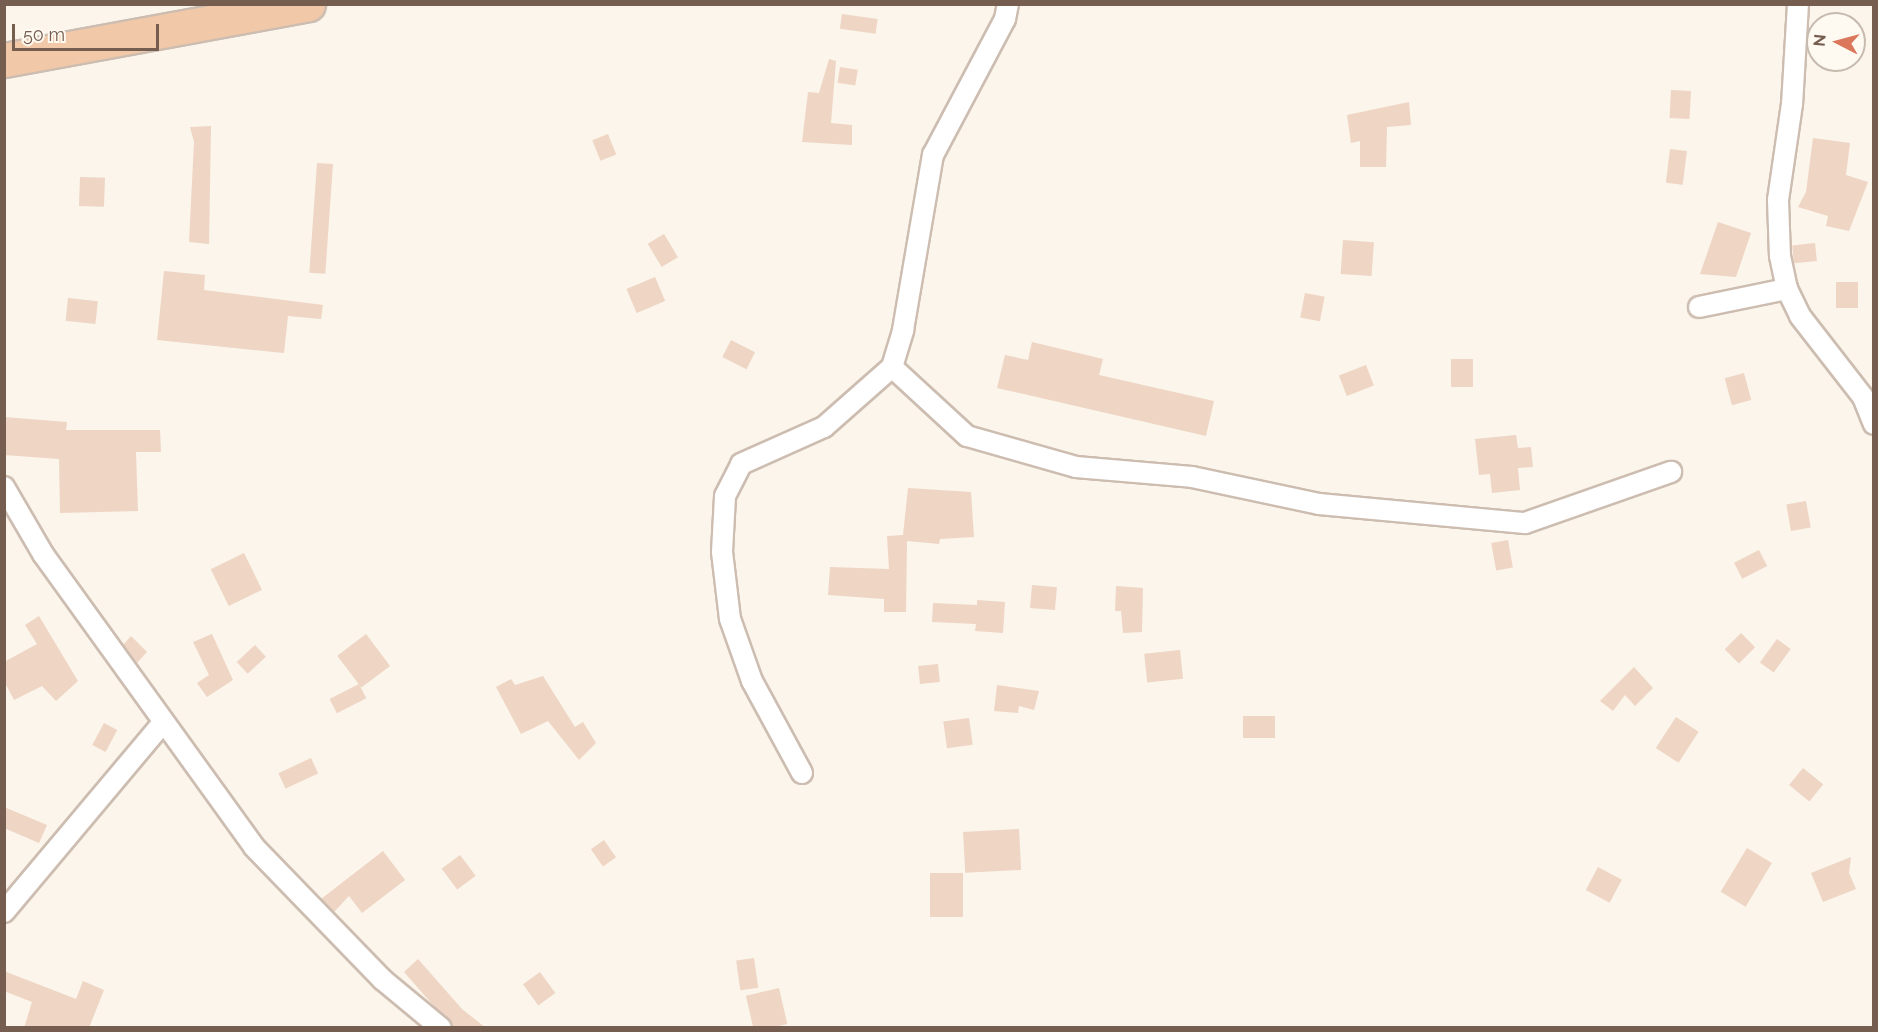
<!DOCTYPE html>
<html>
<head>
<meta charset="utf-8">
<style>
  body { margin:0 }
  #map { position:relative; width:1878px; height:1032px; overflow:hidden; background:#fbf5eb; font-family:Raleway,sans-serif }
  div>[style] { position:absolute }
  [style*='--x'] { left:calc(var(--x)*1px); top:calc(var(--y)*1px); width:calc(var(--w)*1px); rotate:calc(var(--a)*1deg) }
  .building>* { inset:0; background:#efd5c4; transform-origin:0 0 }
  .roads { filter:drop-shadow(2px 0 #cdbdb1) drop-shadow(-2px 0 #cdbdb1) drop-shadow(0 2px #cdbdb1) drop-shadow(0 -2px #cdbdb1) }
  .minor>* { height:20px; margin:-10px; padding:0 10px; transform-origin:10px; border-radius:10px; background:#fff }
  .trunk>* { height:33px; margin:-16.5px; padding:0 16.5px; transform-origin:16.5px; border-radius:16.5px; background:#f2c9a8 }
  span { translate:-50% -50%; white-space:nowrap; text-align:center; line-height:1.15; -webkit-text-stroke:4.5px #fef9f1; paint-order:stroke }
  .frame { position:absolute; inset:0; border:6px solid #755d4f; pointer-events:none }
  .north { position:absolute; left:1806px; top:12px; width:60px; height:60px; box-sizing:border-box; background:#fef9f1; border:2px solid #c7bbb0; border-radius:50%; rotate:276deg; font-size:16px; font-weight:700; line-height:24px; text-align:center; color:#755d4f }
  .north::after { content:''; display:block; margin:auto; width:21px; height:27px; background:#db775a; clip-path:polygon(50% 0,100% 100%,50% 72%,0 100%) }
  .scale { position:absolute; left:12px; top:24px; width:147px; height:27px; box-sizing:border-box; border:3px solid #755d4f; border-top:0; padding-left:8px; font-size:18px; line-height:21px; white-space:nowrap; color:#755d4f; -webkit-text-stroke:4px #fef9f1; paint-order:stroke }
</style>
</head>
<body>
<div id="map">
  <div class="building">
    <i style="left:842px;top:14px;width:36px;height:15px;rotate:8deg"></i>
    <i style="clip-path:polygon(829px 59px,836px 61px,831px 123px,852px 125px,852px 145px,802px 142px,808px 92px,819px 93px)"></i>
    <i style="left:840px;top:67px;width:18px;height:16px;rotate:9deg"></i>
    <i style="left:1671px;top:90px;width:20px;height:28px;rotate:3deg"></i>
    <i style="clip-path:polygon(1409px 102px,1411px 125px,1387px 127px,1386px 167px,1360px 167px,1360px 141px,1351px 143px,1347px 115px)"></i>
    <i style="clip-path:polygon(211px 126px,209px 244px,189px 242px,194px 142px,190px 127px)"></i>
    <i style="left:608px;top:134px;width:22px;height:17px;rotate:68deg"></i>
    <i style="clip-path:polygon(1813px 138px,1850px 143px,1846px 175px,1868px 182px,1849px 231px,1826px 226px,1828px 216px,1798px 207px,1806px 192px)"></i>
    <i style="left:1670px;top:149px;width:17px;height:34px;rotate:7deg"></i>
    <i style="left:317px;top:163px;width:16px;height:110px;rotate:4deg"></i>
    <i style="left:80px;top:177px;width:25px;height:29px;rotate:2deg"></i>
    <i style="clip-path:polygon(1718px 222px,1751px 233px,1736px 277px,1700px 274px)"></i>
    <i style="left:664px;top:234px;width:27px;height:19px;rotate:59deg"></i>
    <i style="left:1343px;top:240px;width:31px;height:34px;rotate:4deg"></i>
    <i style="left:1815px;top:243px;width:18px;height:23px;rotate:84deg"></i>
    <i style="clip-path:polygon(164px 271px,205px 275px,204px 290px,323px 305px,321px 319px,288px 316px,284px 353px,157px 340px)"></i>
    <i style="left:655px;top:277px;width:26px;height:31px;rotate:67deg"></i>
    <i style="left:1836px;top:282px;width:22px;height:26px"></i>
    <i style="left:1305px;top:293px;width:20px;height:25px;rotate:11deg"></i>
    <i style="left:68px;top:298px;width:30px;height:23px;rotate:6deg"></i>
    <i style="left:731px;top:340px;width:27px;height:19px;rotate:27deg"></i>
    <i style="clip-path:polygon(1032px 342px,1103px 359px,1099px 375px,1214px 401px,1206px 436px,997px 388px,1005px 355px,1028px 360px)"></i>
    <i style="left:1473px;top:359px;width:28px;height:22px;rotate:90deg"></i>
    <i style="left:1366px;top:365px;width:22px;height:29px;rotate:69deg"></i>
    <i style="left:1744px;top:373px;width:28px;height:20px;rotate:75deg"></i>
    <i style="clip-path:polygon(4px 417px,67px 422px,66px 430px,160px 430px,161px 452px,136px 452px,138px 511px,60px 513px,59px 459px,4px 455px)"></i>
    <i style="clip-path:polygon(1516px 435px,1518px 448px,1531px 447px,1533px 467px,1518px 468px,1520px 490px,1492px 493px,1490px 474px,1479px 475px,1475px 439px)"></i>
    <i style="clip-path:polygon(908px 488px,971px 492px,974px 537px,940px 539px,939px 544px,907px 541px,906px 612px,884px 612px,884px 599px,828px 595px,830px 567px,889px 569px,887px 536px,903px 535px)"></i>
    <i style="left:1806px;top:501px;width:27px;height:20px;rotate:80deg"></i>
    <i style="left:1508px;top:540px;width:28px;height:17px;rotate:80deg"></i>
    <i style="left:1759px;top:550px;width:18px;height:28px;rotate:63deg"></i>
    <i style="left:244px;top:553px;width:41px;height:37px;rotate:64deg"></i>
    <i style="left:1032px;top:585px;width:25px;height:23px;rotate:5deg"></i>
    <i style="clip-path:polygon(1116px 586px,1143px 588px,1142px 632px,1123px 633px,1121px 611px,1115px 611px)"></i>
    <i style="clip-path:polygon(977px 600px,1005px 602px,1003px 633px,975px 631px,976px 624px,932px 622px,933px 603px,977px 605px)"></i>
    <i style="clip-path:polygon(39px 616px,78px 681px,56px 701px,42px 686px,14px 700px,4px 681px,4px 662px,37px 644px,25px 625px)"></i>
    <i style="left:1741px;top:633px;width:20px;height:23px;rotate:45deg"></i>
    <i style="clip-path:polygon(212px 634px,233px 680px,207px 697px,197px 683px,209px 675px,193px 642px)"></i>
    <i style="left:366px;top:634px;width:40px;height:36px;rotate:53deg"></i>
    <i style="clip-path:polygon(131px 636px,147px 652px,137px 663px,123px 645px)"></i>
    <i style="left:1777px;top:639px;width:17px;height:29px;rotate:36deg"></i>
    <i style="left:255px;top:645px;width:16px;height:25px;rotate:47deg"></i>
    <i style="left:1180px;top:650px;width:29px;height:36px;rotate:84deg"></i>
    <i style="left:938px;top:664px;width:18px;height:20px;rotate:84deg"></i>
    <i style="clip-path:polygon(1634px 667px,1653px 688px,1635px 706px,1625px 695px,1613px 711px,1600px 701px)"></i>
    <i style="clip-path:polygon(543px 676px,575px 727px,583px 722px,596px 743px,579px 760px,548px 721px,521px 734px,496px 687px,511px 679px,515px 685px)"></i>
    <i style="left:359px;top:684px;width:16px;height:33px;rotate:63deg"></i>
    <i style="clip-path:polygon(997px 685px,1039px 691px,1034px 710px,1019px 706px,1018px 713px,994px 711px)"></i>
    <i style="left:1275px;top:716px;width:22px;height:32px;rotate:90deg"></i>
    <i style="left:1676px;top:717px;width:27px;height:37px;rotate:33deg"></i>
    <i style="left:969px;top:718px;width:27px;height:26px;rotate:82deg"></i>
    <i style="left:104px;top:723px;width:15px;height:25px;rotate:28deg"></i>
    <i style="left:311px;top:758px;width:17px;height:36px;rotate:65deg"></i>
    <i style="left:1803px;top:768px;width:26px;height:22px;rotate:39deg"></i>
    <i style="clip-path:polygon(4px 807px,47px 825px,39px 843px,4px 828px)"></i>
    <i style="left:1019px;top:829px;width:41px;height:56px;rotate:87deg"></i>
    <i style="left:604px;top:840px;width:21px;height:16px;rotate:55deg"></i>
    <i style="left:1747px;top:848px;width:29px;height:51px;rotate:31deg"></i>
    <i style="clip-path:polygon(383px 851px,405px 880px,362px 913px,349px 896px,334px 912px,321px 899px)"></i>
    <i style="left:460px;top:855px;width:26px;height:23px;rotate:53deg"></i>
    <i style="clip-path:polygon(1851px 857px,1849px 873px,1856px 889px,1823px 902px,1811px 873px)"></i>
    <i style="left:1598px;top:867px;width:27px;height:26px;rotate:28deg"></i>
    <i style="left:963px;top:873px;width:44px;height:33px;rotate:90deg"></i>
    <i style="left:754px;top:958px;width:30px;height:18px;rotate:82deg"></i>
    <i style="clip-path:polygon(418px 959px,462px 1009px,486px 1028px,453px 1028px,404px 972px)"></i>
    <i style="clip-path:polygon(4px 971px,76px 999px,83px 981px,104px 990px,89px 1028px,24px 1028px,32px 1002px,4px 991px)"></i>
    <i style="left:540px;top:972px;width:26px;height:21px;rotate:54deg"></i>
    <i style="left:779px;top:988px;width:37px;height:34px;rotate:77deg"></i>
  </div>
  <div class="roads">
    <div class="minor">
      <i style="--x:1798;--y:4;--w:100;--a:93.4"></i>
      <i style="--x:1792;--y:104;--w:97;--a:98.3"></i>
      <i style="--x:1778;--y:200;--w:56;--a:88"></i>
      <i style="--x:1780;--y:256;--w:34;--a:78"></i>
      <i style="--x:1787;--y:289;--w:30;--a:64"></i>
      <i style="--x:1800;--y:316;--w:103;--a:52.1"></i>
      <i style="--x:1863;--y:397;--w:29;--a:68"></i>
      <i style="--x:1699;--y:307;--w:90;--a:-11.6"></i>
      <i style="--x:892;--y:367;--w:102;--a:42.6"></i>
      <i style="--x:967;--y:436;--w:113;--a:15.9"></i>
      <i style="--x:1076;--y:467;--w:116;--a:4.9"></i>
      <i style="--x:1192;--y:477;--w:130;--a:12"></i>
      <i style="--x:1319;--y:504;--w:207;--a:5.3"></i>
      <i style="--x:1525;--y:523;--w:155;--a:-19.3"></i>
      <i style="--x:4;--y:487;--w:78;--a:59.8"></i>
      <i style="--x:43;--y:554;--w:361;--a:54.2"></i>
      <i style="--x:254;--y:847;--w:185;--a:45.9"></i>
      <i style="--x:383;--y:980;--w:75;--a:39.6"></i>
      <i style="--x:802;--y:773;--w:105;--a:-118.5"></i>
      <i style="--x:752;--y:681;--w:66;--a:-109.5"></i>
      <i style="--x:730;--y:619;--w:67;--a:-96.8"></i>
      <i style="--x:722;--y:552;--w:56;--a:-86.9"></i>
      <i style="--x:725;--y:496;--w:36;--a:-63"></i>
      <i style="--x:741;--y:464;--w:91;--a:-24"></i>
      <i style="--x:824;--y:427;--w:91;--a:-41.4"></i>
      <i style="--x:892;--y:367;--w:39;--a:-73"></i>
      <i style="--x:903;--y:330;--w:178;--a:-80.3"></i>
      <i style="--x:933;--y:155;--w:154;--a:-62.1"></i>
      <i style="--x:1005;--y:19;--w:15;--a:-79"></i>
      <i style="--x:4;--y:912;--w:246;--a:-50"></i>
    </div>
    <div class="trunk">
      <i style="--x:4;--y:60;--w:309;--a:-10.4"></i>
    </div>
  </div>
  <div class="frame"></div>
  <div class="north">N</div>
  <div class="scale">50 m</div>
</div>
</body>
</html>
